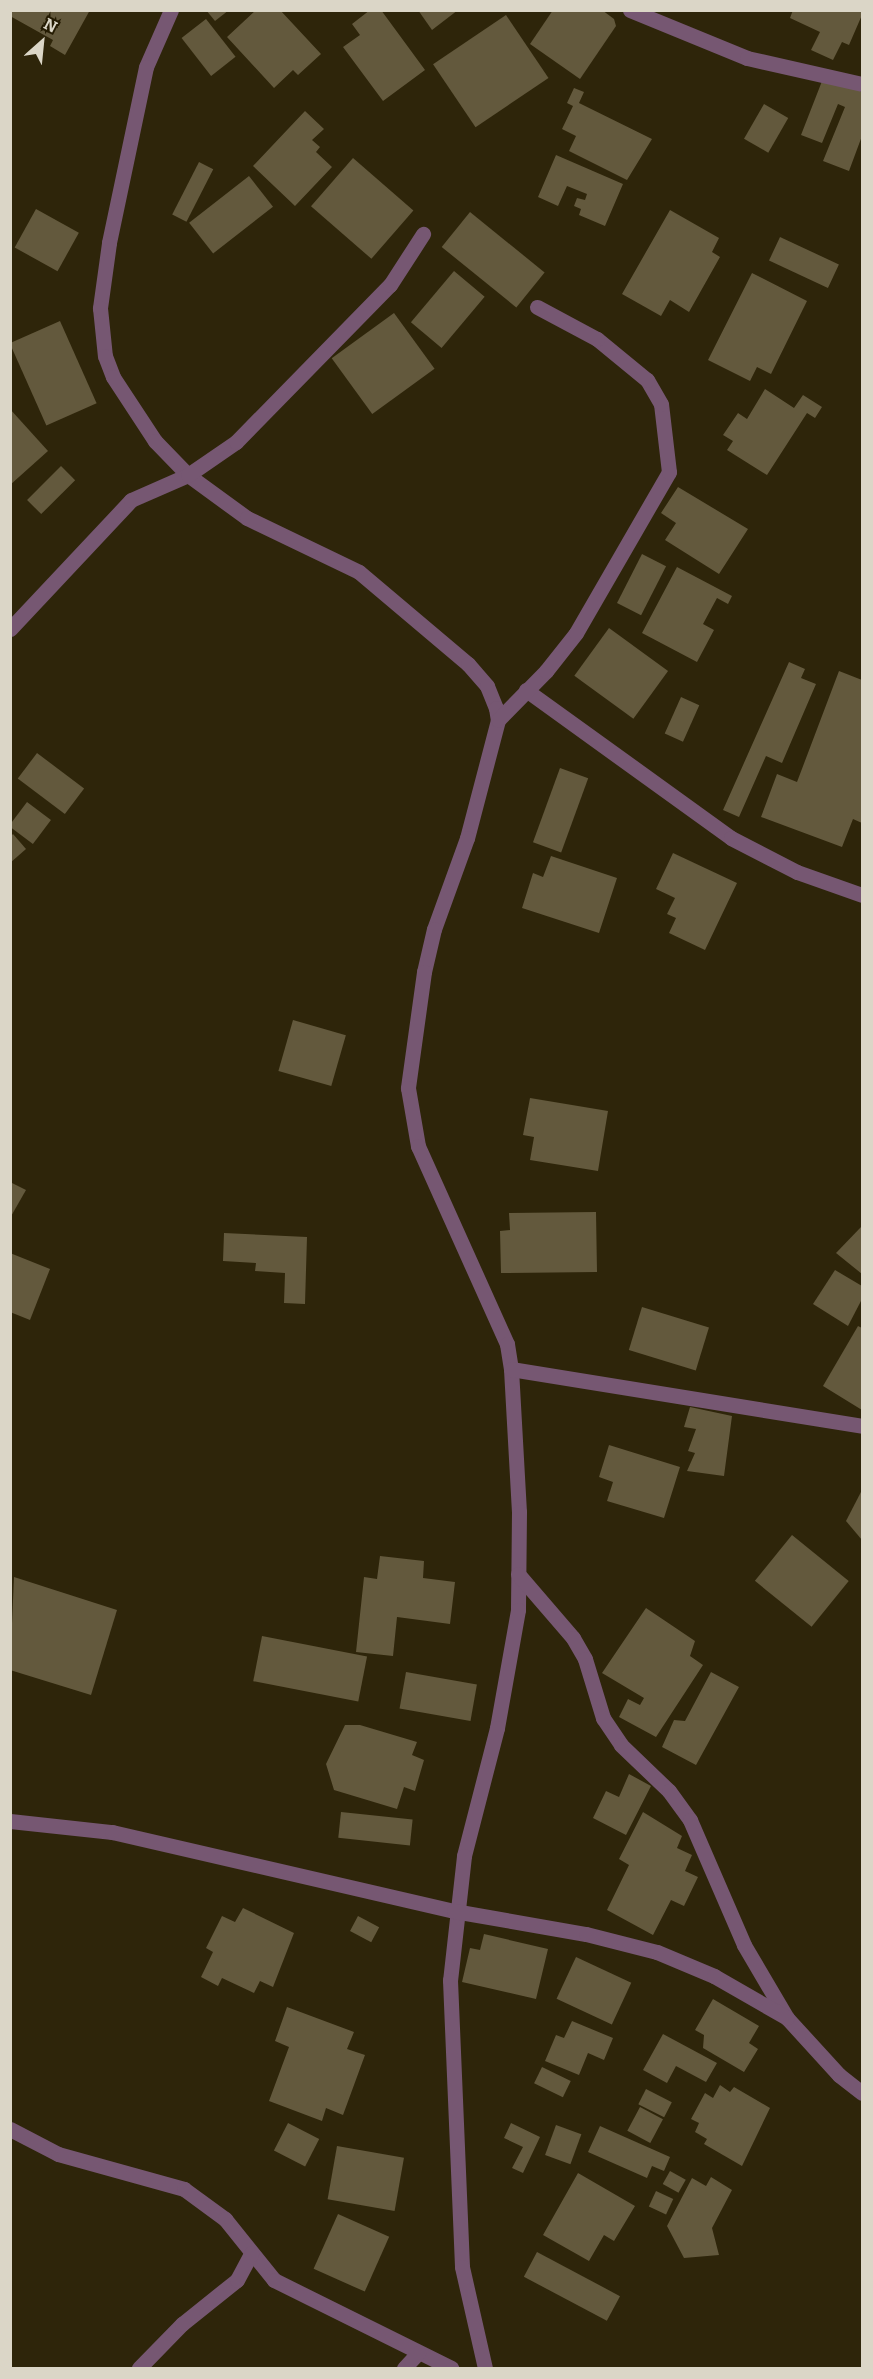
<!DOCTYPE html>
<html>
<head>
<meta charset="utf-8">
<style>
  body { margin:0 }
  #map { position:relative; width:873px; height:2379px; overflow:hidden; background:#2e250a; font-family:Bitter,serif }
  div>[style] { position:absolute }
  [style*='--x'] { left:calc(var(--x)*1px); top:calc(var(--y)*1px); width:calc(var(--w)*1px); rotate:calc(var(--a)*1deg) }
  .building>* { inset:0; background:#63593d; transform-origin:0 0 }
  .minor>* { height:15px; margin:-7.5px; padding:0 7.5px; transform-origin:7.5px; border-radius:7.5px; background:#765772 }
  span { translate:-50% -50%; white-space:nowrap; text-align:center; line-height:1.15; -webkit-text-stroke:6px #241b02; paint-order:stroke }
  .frame { position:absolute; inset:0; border:12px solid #dbd6c7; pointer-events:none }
  .north { position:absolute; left:12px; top:12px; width:60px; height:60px; -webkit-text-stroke:4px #241b02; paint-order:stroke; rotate:27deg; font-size:16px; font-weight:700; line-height:24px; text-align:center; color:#dbd6c7 }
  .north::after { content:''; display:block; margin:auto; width:21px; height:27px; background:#dbd6c7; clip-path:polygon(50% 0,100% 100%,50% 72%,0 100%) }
</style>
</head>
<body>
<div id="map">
  <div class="building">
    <i style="clip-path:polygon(10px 10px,90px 10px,65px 55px,50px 46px,53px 40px,10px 16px)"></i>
    <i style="clip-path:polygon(206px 10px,229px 10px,215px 21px)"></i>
    <i style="clip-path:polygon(256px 10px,280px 10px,321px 54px,298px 75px,293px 70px,274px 88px,227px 37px)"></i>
    <i style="clip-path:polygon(370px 10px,381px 10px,425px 70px,383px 101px,343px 47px,360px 35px,352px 24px)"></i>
    <i style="clip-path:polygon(418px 10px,458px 10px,432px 30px)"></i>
    <i style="clip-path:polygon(553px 10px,602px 10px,614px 19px,616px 26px,580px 79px,530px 44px)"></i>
    <i style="clip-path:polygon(793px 10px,862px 10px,862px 15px,849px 45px,842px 42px,833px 60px,811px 50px,820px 32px,790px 18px)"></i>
    <i style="left:506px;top:15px;width:76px;height:88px;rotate:56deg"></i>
    <i style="left:206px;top:19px;width:48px;height:31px;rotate:52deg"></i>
    <i style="clip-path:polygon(824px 76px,862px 92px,862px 136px,849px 171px,823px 161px,845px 107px,838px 104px,822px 143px,801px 135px)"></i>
    <i style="clip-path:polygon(574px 88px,584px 92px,579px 103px,652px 139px,627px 180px,569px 151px,576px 136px,562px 129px,573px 106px,567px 103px)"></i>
    <i style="left:764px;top:104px;width:28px;height:40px;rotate:30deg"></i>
    <i style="clip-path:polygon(305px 111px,324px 129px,312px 140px,320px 147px,316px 152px,332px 167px,295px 206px,253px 166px)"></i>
    <i style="clip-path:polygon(556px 155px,623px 184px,605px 226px,579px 215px,581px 209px,574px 206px,577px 198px,585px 200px,587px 194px,567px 186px,558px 206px,538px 197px)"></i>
    <i style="left:353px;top:158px;width:80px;height:64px;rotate:41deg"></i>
    <i style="left:199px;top:162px;width:16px;height:59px;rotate:27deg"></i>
    <i style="left:249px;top:176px;width:39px;height:76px;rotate:52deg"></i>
    <i style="left:36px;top:209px;width:49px;height:44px;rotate:29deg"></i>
    <i style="clip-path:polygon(670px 210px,719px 238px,712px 252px,720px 257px,689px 312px,670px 300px,661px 316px,622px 294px)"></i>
    <i style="left:470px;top:212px;width:96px;height:45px;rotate:39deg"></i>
    <i style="left:780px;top:237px;width:65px;height:26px;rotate:25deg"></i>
    <i style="left:454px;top:271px;width:40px;height:67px;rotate:40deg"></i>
    <i style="clip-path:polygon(752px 273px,807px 301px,771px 374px,757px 367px,750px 381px,708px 360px)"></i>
    <i style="left:394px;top:313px;width:69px;height:77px;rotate:54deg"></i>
    <i style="left:60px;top:321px;width:90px;height:55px;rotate:66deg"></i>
    <i style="clip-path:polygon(765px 389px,794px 408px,803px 395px,822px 407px,815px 418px,807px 413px,767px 475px,727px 450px,733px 441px,723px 435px,738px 413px,747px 419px)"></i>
    <i style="clip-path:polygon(10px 409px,48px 451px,10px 485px)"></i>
    <i style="left:61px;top:466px;width:20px;height:48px;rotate:45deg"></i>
    <i style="clip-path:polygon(678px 487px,748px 529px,719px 574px,665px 540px,676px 523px,661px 513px)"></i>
    <i style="left:642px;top:554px;width:27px;height:55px;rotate:27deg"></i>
    <i style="clip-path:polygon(677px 567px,732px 596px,728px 604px,717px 598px,703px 624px,714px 630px,697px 662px,642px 633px)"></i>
    <i style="left:609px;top:628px;width:73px;height:59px;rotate:36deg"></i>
    <i style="clip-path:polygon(789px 662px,805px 669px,801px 678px,816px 684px,782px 763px,766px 756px,739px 817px,723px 810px)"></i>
    <i style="clip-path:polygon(839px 671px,862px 680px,862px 823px,853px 819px,842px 847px,761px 817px,777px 774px,797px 782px)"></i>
    <i style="left:681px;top:697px;width:20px;height:40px;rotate:24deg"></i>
    <i style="left:37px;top:753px;width:59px;height:32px;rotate:37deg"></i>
    <i style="left:560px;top:768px;width:30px;height:79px;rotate:20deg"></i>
    <i style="left:27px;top:802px;width:30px;height:30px;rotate:37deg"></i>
    <i style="clip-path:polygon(13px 834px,26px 849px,10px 863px,10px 837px)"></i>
    <i style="clip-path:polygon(673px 853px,737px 883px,705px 950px,669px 933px,676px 918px,667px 914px,675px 898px,656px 889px)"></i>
    <i style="clip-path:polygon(551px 856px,617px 878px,599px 933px,522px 908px,533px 873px,543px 877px)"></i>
    <i style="left:293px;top:1020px;width:55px;height:53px;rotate:16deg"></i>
    <i style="clip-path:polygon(530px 1098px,608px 1111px,598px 1171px,530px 1160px,534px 1137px,523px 1135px)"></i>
    <i style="clip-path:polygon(10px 1182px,26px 1190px,10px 1218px)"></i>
    <i style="clip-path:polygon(596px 1212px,597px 1272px,501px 1273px,500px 1231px,510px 1230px,509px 1213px)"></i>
    <i style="clip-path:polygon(862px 1226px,862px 1274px,836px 1253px)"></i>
    <i style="clip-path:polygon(224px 1233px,307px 1237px,305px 1304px,284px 1303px,285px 1273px,255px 1271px,256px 1263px,223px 1261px)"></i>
    <i style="clip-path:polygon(10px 1253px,50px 1269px,30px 1320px,10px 1312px)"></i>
    <i style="clip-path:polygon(835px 1270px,862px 1286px,862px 1299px,848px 1326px,813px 1304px)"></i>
    <i style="left:642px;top:1307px;width:70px;height:45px;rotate:17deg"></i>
    <i style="clip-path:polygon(858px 1326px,862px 1328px,862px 1410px,823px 1386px)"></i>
    <i style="clip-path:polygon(690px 1407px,732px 1416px,724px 1476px,687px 1471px,695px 1453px,688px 1451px,696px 1429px,684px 1427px)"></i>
    <i style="clip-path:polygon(609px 1445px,680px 1467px,664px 1518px,607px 1501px,613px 1482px,599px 1477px)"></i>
    <i style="clip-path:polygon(862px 1490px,862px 1540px,846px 1521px)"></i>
    <i style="left:792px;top:1535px;width:73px;height:59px;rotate:39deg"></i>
    <i style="clip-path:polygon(380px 1556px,424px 1561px,423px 1578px,455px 1582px,450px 1624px,397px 1617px,393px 1656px,356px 1652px,364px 1577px,377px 1579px)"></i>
    <i style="clip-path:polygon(14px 1577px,117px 1610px,91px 1695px,10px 1670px)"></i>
    <i style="clip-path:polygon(646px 1608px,695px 1641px,690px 1656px,703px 1665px,656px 1737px,619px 1717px,628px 1699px,640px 1705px,644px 1698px,602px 1673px)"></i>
    <i style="left:262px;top:1636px;width:107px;height:46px;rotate:11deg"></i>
    <i style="left:406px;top:1672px;width:72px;height:37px;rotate:10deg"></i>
    <i style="clip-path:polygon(711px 1672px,739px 1687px,696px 1765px,662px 1747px,674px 1720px,685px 1721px)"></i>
    <i style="clip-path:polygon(345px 1725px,360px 1725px,417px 1742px,412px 1755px,424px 1760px,415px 1791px,404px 1787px,397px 1809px,334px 1790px,326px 1764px)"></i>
    <i style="clip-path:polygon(629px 1774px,651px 1786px,626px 1835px,593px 1818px,606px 1791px,619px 1797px)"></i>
    <i style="left:341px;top:1812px;width:72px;height:26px;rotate:6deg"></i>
    <i style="clip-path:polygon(643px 1812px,682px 1836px,677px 1848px,692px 1855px,685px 1871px,698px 1877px,684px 1906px,671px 1900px,653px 1935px,607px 1910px,629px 1865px,619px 1859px)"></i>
    <i style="clip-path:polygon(243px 1908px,294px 1933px,273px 1987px,260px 1981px,254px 1993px,222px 1978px,218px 1986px,201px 1977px,213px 1952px,206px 1948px,222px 1916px,235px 1922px)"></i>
    <i style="left:358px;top:1916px;width:24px;height:17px;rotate:28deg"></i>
    <i style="clip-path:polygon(484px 1934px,548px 1949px,536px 1999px,462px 1982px,470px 1948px,480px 1950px)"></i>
    <i style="left:576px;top:1957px;width:61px;height:46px;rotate:25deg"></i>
    <i style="clip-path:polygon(713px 1999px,759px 2026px,749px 2043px,758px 2049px,744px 2072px,703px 2048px,704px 2035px,695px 2030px)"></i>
    <i style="clip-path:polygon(287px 2007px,354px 2032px,347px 2049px,365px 2055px,343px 2115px,326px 2108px,322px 2121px,269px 2101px,289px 2047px,275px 2041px)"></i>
    <i style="clip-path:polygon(572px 2021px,613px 2038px,604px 2060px,588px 2053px,579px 2075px,545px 2061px,556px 2035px,564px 2038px)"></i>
    <i style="clip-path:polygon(663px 2034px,717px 2063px,706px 2082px,676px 2066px,667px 2083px,643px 2070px)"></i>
    <i style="left:542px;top:2067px;width:32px;height:18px;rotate:26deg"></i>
    <i style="clip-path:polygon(720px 2085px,730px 2092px,734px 2087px,770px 2108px,742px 2166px,704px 2144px,707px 2139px,695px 2132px,699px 2123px,691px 2119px,705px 2093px,713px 2098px)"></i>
    <i style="left:646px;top:2089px;width:29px;height:17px;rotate:27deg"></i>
    <i style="left:640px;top:2107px;width:26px;height:27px;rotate:28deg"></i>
    <i style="left:288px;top:2123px;width:35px;height:31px;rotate:27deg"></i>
    <i style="clip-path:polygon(511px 2123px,540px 2137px,523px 2173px,512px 2168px,523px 2147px,504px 2138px)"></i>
    <i style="left:556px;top:2125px;width:27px;height:32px;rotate:20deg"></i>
    <i style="clip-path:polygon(600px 2126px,670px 2157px,664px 2171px,652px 2166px,647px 2178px,588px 2152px)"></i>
    <i style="left:337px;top:2146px;width:68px;height:54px;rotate:10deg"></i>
    <i style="left:670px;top:2171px;width:18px;height:15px;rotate:29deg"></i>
    <i style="clip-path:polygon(578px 2173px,635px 2206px,614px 2241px,604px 2235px,589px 2261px,543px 2235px)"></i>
    <i style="clip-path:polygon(711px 2177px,732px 2190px,712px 2228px,719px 2255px,684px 2258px,667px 2226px,692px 2178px,706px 2186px)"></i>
    <i style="left:656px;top:2191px;width:19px;height:17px;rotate:25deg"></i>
    <i style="left:338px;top:2214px;width:56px;height:60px;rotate:24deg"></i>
    <i style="left:537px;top:2252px;width:94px;height:28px;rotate:28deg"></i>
  </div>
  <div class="minor">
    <i style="--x:171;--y:10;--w:62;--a:113.7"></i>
    <i style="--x:146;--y:67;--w:180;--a:101.9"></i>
    <i style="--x:109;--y:243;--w:66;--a:97.9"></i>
    <i style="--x:100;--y:308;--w:48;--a:84.1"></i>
    <i style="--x:105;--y:356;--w:22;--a:69"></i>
    <i style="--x:113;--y:377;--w:77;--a:56.7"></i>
    <i style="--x:155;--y:441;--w:47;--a:45.9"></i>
    <i style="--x:188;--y:475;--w:73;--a:36.1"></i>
    <i style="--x:247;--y:518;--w:124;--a:25.7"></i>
    <i style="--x:359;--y:572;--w:143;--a:40.2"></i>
    <i style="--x:468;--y:664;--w:29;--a:49"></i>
    <i style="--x:487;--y:686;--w:24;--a:68"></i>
    <i style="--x:496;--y:708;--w:12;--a:81"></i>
    <i style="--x:498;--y:720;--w:122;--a:104.7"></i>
    <i style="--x:467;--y:838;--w:97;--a:109.9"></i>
    <i style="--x:434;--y:929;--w:44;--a:103.1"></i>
    <i style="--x:424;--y:972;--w:117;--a:97.9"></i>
    <i style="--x:408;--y:1088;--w:59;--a:80.2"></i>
    <i style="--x:418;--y:1146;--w:217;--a:65.8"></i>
    <i style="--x:507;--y:1344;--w:25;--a:81"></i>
    <i style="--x:511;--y:1369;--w:143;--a:86.8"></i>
    <i style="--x:519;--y:1512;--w:98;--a:90.6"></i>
    <i style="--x:518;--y:1610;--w:120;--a:100.1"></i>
    <i style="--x:497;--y:1728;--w:132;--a:104.5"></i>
    <i style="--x:464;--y:1856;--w:125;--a:96.4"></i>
    <i style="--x:450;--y:1980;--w:287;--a:87.6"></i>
    <i style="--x:462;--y:2267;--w:104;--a:77.2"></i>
    <i style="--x:630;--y:10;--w:126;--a:22.3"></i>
    <i style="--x:747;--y:58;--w:118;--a:12.7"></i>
    <i style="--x:10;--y:629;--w:177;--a:-46.8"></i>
    <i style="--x:131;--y:500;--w:62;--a:-23.7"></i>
    <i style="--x:188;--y:475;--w:58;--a:-34.5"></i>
    <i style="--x:236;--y:442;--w:220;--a:-45.6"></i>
    <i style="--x:390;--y:285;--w:61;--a:-57.1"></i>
    <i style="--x:526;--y:690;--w:253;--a:35.8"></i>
    <i style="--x:731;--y:838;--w:74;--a:27.3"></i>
    <i style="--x:797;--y:872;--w:69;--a:19.5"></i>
    <i style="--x:498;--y:720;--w:69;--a:-45.6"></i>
    <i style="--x:546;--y:671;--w:48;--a:-51.7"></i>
    <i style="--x:576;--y:633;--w:186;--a:-60"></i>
    <i style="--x:669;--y:472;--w:68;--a:-96.7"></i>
    <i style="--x:661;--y:404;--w:28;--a:-120"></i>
    <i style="--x:647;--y:380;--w:65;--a:-140.6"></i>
    <i style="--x:597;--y:339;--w:68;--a:-151.9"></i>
    <i style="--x:511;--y:1369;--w:356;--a:9.2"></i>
    <i style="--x:518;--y:1574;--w:84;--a:49.3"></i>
    <i style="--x:573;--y:1638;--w:24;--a:60"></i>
    <i style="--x:585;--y:1659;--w:62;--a:73"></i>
    <i style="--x:603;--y:1718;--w:32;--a:56"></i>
    <i style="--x:621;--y:1745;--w:66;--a:43.8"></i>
    <i style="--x:669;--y:1791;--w:36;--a:54"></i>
    <i style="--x:690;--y:1820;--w:136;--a:66.6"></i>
    <i style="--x:744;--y:1945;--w:85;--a:59.5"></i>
    <i style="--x:787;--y:2018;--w:77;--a:47.6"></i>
    <i style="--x:839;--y:2075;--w:29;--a:38"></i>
    <i style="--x:10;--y:1821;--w:103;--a:6.2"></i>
    <i style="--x:112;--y:1832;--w:351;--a:13"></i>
    <i style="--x:454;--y:1911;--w:134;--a:9.9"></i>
    <i style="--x:586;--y:1934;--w:73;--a:14.2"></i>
    <i style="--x:657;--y:1952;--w:62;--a:22.8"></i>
    <i style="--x:714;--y:1976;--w:84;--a:29.9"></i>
    <i style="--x:10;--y:2129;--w:54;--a:27.5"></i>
    <i style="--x:58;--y:2154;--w:131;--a:15.5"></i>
    <i style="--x:184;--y:2189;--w:51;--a:36.2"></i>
    <i style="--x:225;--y:2219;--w:78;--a:51.2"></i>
    <i style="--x:274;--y:2280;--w:198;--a:26.4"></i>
    <i style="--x:139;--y:2368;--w:62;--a:-45.7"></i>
    <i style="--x:182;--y:2324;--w:70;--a:-38.7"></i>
    <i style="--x:237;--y:2280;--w:30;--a:-62"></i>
    <i style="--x:404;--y:2368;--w:21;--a:-47"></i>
  </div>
  <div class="frame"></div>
  <div class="north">N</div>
</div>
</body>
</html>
